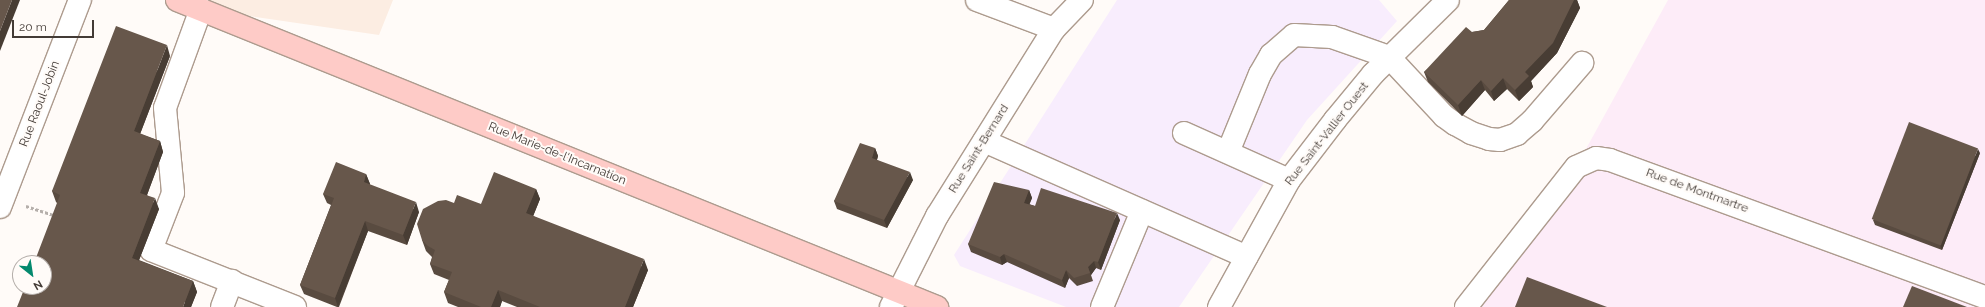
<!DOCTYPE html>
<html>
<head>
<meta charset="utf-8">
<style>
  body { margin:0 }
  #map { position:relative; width:1985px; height:307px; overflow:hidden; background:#fffbf8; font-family:Raleway,sans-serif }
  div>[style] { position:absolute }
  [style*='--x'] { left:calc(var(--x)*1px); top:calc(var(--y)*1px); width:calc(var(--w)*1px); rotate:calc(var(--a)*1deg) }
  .commercial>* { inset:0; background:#f8edfd }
  .industrial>* { inset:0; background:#fdecf8 }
  .built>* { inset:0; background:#fcede2 }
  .path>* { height:2.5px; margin-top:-1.25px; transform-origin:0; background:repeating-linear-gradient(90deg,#b5afab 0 3px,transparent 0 5px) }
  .roads { filter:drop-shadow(1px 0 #ad9b8e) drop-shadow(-1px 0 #ad9b8e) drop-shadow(0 1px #ad9b8e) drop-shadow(0 -1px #ad9b8e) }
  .minor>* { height:22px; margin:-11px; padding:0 11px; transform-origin:11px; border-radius:11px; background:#fff }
  .major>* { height:22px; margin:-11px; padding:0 11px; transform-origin:11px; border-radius:11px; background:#fecbc7 }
  .wall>* { inset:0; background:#594b40 }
  .shaded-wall>* { inset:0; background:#483d34 }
  .building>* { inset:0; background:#67574b; transform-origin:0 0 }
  span { translate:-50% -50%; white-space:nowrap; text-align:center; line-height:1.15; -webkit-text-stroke:4px #fffbf8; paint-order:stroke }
  .street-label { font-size:12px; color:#433b36 }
  .north { position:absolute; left:12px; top:255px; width:40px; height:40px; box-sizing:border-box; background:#fffbf8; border:1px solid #b4aeaa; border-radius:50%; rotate:150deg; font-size:11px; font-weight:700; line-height:16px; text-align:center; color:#433b36 }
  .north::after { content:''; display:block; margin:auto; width:14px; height:18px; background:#04896e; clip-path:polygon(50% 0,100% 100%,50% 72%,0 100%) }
  .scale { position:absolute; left:12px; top:20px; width:82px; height:18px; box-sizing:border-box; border:2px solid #433b36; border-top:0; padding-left:5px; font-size:12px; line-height:14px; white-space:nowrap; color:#433b36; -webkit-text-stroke:3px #fffbf8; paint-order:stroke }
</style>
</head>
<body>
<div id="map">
  <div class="commercial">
    <i style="clip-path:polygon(1117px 0,1379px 0,1397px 21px,1307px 120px,1179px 307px,1066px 307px,960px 266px,954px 255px)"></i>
  </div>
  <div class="industrial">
    <i style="clip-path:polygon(1668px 0,1985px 0,1985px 307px,1466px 307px,1576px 167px)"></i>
  </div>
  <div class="built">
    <i style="clip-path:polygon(177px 0,393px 0,379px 35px,201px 9px)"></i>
  </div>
  <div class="path">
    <i style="--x:26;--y:206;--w:32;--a:18"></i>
  </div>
  <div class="roads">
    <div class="minor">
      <i style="--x:977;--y:0;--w:82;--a:20.6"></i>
      <i style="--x:201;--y:9;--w:105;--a:110"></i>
      <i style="--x:165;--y:108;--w:85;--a:84.6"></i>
      <i style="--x:173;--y:193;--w:61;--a:111.1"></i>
      <i style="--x:151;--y:250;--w:155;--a:21.6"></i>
      <i style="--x:1184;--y:133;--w:115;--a:24.1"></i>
      <i style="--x:984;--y:141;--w:287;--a:23.8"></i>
      <i style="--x:1228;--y:152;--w:84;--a:-67.7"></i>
      <i style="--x:1260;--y:74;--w:22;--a:-60"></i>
      <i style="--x:1271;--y:55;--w:30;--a:-41"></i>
      <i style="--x:1294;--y:35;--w:38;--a:3"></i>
      <i style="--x:1332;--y:37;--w:60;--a:19.3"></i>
      <i style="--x:1389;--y:57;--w:81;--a:47"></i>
      <i style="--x:1444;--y:116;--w:14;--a:36"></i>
      <i style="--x:1455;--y:124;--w:18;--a:29"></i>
      <i style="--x:1471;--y:133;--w:19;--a:18"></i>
      <i style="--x:1489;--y:139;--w:11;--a:5"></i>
      <i style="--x:1500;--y:140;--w:18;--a:-19"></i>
      <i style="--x:1517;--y:134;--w:20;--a:-41"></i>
      <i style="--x:1532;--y:121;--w:77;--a:-49.2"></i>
      <i style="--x:0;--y:207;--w:222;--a:-68.9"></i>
      <i style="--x:222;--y:307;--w:28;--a:-69"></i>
      <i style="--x:891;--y:307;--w:102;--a:-63.2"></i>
      <i style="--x:937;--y:216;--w:221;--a:-58"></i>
      <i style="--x:1054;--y:29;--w:40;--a:-46"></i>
      <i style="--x:1102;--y:307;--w:104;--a:-67.4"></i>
      <i style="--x:1219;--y:307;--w:145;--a:-61.1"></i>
      <i style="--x:1289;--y:180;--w:76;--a:-52.5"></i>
      <i style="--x:1335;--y:120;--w:60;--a:-50.4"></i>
      <i style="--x:1373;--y:74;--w:105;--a:-44.6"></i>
      <i style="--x:1466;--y:307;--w:178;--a:-51.8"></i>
      <i style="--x:1576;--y:167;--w:22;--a:-24"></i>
      <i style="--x:1596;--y:158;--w:14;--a:8"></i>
      <i style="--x:1610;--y:160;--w:399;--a:20.1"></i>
    </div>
    <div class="major">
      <i style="--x:177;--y:0;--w:820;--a:22"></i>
    </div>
  </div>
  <div class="wall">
    <i style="clip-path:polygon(1509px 0,1577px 0,1580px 8px,1557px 53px,1531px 81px,1533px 87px,1519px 101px,1507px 89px,1494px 101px,1485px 90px,1462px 116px,1428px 82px,1424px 72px,1472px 32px,1484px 30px)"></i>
    <i style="clip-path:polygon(170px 56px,140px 134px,160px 141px,163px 152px,147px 195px,159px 209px,139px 260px,193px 281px,197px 292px,191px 307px,57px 203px,56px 202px,52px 191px)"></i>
    <i style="clip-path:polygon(875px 148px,878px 156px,877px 160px,913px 180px,887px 228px,837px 209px,834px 201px)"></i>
    <i style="clip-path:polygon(1980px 153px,1942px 250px,1875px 225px,1873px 220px)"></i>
    <i style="clip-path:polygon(366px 174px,370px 184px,370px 185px,419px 212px,407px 245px,368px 231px,339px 307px,337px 307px,304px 294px,300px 285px,331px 205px,327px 203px,323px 194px)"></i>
    <i style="clip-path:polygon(536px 189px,540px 199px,533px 216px,648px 270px,633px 307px,517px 307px,502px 301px,500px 307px,458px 307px,448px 303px,444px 292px,449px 280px,434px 274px,430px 264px,432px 257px,426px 251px,422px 240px,454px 203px,481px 204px)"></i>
    <i style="clip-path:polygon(1029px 190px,1032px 198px,1029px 204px,1035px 206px,1120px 220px,1101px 270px,1096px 268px,1091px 275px,1093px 281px,1077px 286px,1069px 278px,1065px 288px,1007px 262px,1002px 265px,971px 252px,968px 244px)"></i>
  </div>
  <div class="shaded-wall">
    <i style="clip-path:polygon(12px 0,20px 0,0 51px,0 31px)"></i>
    <i style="clip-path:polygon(1574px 0,1577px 0,1580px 8px,1557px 53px,1531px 81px,1533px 87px,1519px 101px,1515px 90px,1525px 72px)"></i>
    <i style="clip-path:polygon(167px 45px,170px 56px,137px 142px,134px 131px)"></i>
    <i style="clip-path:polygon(1503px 78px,1507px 89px,1494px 101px,1491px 91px)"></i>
    <i style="clip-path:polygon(1481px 80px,1485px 90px,1462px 116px,1458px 105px)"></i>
    <i style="clip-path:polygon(160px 141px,163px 152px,144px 203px,140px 193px)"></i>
    <i style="clip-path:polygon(875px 148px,878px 156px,875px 166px,872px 158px)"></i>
    <i style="clip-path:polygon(1978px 149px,1980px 153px,1942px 250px,1940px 245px)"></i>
    <i style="clip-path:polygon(910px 172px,913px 180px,887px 228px,884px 220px)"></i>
    <i style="clip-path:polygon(366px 174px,370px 184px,367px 192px,364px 182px)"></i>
    <i style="clip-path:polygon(536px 189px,540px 199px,530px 224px,526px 213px)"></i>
    <i style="clip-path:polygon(1029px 190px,1032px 198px,1027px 211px,1024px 203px)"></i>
    <i style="clip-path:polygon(155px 198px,159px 209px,136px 268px,132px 258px)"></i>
    <i style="clip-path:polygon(416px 202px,419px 212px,407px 245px,403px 235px)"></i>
    <i style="clip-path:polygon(1117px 213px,1120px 220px,1101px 270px,1098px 262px)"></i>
    <i style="clip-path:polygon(365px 221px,368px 231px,338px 307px,335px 298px)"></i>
    <i style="clip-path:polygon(1004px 254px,1007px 262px,1002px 265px,1000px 257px)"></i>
    <i style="clip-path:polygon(644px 259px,648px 270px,633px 307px,625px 307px)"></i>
    <i style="clip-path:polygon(1094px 261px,1096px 268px,1091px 275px,1088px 267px)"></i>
    <i style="clip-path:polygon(1066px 270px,1069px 278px,1065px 288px,1062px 280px)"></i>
    <i style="clip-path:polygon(193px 281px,197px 292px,191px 307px,183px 307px)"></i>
    <i style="clip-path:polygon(498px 290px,502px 301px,500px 307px,491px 307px)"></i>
  </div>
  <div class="building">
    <i style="clip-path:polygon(0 0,12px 0,0 31px)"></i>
    <i style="clip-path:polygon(1509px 0,1574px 0,1553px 43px,1525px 72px,1529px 76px,1515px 90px,1503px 78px,1491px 91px,1481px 80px,1458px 105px,1424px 72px,1466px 27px,1472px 32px,1484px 30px)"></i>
    <i style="clip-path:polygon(116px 26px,167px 45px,134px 131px,160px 141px,140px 193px,155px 198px,132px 258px,193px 281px,183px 307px,17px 307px,25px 287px,44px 287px,44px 263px,34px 263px,60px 195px,52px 191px)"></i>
    <i style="left:1909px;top:122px;width:74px;height:104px;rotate:21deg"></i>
    <i style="clip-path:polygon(860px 143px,875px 148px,872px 158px,910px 172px,884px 220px,834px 201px)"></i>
    <i style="clip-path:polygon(336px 162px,366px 174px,364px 182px,416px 202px,403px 235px,365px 221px,335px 298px,300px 285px,334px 198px,323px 194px)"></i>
    <i style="clip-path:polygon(494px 172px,536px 189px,526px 213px,644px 259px,625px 307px,540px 307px,498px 290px,491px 307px,481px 307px,444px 292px,452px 272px,430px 264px,435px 250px,428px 246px,422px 240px,417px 224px,423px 209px,438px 201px,446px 200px,454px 203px,457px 195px,481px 204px)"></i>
    <i style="clip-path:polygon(994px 182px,1029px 190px,1024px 203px,1035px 206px,1041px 188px,1117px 213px,1098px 262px,1094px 261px,1088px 267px,1090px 273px,1074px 278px,1066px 270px,1062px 280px,1004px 254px,1000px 257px,968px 244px)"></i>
    <i style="clip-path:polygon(1527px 277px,1607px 307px,1515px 307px)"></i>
    <i style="clip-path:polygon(1912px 286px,1967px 307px,1903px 307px)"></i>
  </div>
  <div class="street-label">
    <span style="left:40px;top:104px;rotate:-69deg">Rue Raoul-Jobin</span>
    <span style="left:1327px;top:134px;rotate:-52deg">Rue Saint-Vallier Ouest</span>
    <span style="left:979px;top:149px;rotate:-58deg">Rue Saint-Bernard</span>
    <span style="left:557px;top:154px;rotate:22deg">Rue Marie-de-l'Incarnation</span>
    <span style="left:1697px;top:191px;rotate:20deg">Rue de Montmartre</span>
  </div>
  <div class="north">N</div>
  <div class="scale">20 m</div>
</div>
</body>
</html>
